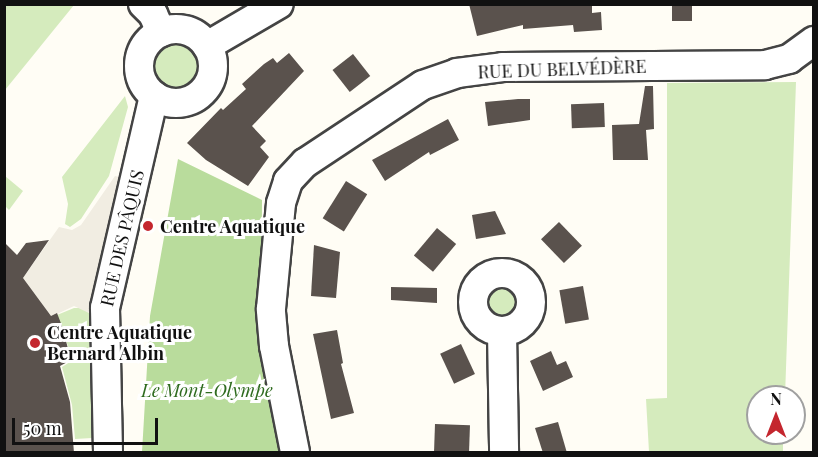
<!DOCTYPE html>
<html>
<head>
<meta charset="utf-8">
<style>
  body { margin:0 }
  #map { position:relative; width:818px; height:457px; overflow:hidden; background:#fffdf5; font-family:"Playfair Display",serif }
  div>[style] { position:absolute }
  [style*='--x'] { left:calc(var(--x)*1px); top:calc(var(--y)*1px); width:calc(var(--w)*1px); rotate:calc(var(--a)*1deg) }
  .green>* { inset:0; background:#d5ebbd }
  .round { border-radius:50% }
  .forest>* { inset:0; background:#b9dc9c }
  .plaza>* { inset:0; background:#f1ede2 }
  .building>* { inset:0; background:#5a524d; transform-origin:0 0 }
  .roads { filter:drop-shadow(2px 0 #444) drop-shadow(-2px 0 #444) drop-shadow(0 2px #444) drop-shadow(0 -2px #444) }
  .minor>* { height:28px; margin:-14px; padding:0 14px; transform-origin:14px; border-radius:14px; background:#fff }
  .minor>.ring { margin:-14px; padding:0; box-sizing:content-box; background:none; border:28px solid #fff; border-radius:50% }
  .dots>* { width:16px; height:16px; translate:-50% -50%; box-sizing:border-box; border:3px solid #fff; border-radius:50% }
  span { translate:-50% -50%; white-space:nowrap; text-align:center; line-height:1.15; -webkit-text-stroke:6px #fff; paint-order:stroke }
  .street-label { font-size:18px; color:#111 }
  .poi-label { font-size:18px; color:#111; font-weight:700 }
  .left { translate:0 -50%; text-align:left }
  .park-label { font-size:18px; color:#2f6b1f; font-style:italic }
  .frame { position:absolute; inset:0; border:6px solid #111; pointer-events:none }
  .north { position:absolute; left:746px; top:385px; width:60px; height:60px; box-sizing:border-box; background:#fff; border:2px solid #a0a0a0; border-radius:50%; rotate:0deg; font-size:16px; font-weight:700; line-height:24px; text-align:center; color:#111 }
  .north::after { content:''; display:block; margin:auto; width:21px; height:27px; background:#c4262e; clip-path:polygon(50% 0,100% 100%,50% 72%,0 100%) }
  .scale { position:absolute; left:12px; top:418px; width:146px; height:27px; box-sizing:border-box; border:3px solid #111; border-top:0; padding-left:8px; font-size:18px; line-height:21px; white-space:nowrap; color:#111; -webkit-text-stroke:4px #fff; paint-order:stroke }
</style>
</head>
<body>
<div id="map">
  <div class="green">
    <i style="clip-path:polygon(5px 4px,74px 5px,5px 90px,4px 5px)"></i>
    <i class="round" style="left:153px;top:43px;width:48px;height:48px"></i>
    <i style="clip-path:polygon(796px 82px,785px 397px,758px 397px,758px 433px,783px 433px,783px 452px,649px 452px,646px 399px,667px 398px,667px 83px)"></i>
    <i style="clip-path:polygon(125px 96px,128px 107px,109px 176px,81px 219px,70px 227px,65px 224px,68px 204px,62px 177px)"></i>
    <i style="clip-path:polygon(5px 176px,23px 191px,9px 210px,5px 206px)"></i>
    <i class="round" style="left:482px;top:282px;width:42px;height:42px"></i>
    <i style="clip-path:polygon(74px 308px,82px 308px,89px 313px,92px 438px,75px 439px,72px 405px,62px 367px,73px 360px,57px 315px)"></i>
  </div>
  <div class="forest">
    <i style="clip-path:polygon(178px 159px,262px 200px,261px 344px,283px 452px,142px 452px,150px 316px)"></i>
  </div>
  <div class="plaza">
    <i style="clip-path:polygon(115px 176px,119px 177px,96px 312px,89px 313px,74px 306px,40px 322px,16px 288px,59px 227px,72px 230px,81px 225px)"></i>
  </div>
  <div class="building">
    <i style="clip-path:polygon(469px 4px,592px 4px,592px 13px,601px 12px,602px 30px,574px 32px,573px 25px,523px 29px,523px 25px,477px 36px)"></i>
    <i style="left:672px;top:4px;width:20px;height:17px"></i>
    <i style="clip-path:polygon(289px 53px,304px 71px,252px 126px,266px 141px,260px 147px,269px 157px,248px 186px,206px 160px,187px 143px,221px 108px,223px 110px,246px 89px,242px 84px,264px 64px,273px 58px,277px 63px)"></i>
    <i style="left:353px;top:54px;width:28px;height:26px;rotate:52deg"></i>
    <i style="clip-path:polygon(645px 86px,653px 86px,654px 129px,646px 130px,648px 160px,613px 160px,612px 125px,639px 124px)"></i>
    <i style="clip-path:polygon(518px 99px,530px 99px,530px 120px,488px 126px,485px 102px)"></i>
    <i style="left:604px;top:103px;width:24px;height:33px;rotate:88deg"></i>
    <i style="clip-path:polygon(448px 119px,459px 140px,430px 155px,429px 152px,385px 181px,372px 160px)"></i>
    <i style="left:346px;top:181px;width:25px;height:44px;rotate:32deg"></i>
    <i style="clip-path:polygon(495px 211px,506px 234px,476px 239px,472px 215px)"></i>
    <i style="left:559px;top:222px;width:33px;height:25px;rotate:46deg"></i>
    <i style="left:437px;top:228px;width:25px;height:36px;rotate:40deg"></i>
    <i style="clip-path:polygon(49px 240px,23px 278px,51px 316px,57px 313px,62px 326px,71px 360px,60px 366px,70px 402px,74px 453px,4px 453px,4px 242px,17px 255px,26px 243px)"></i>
    <i style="clip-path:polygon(314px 245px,340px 252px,336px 298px,311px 296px)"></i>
    <i style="left:583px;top:286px;width:34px;height:24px;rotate:80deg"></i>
    <i style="clip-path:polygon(391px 287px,437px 288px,437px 303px,391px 300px)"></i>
    <i style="clip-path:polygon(337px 330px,343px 363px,341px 364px,354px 413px,331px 419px,313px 334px)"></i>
    <i style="left:461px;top:344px;width:33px;height:23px;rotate:65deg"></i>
    <i style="clip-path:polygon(551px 351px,557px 365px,566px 361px,573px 377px,543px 391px,530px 361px)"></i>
    <i style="clip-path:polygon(558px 422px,567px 453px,543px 453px,535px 428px)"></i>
    <i style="left:435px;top:424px;width:35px;height:29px;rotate:2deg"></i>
  </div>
  <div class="roads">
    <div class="minor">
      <i style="--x:143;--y:4;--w:14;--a:45"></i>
      <i style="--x:153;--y:14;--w:20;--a:66"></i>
      <i class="ring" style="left:139px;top:29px;width:46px;height:46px"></i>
      <i style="--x:207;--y:46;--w:83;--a:-30.3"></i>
      <i class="ring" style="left:473px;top:273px;width:30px;height:30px"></i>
      <i style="--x:502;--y:332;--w:120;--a:89"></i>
      <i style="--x:108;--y:452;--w:144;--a:-91.2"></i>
      <i style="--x:105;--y:308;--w:218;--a:-77"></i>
      <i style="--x:295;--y:452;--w:108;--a:-101.2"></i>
      <i style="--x:274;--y:346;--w:37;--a:-95"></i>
      <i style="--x:271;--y:309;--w:106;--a:-84.6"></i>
      <i style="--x:281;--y:203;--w:23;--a:-72"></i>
      <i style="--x:288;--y:181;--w:25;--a:-47"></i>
      <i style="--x:305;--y:163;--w:141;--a:-33.5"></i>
      <i style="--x:423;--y:85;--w:36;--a:-19"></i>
      <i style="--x:457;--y:73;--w:46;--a:-7.4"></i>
      <i style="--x:503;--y:67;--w:262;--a:-0.4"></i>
      <i style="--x:765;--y:65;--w:25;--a:-14"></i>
      <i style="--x:789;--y:59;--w:31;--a:-36"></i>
    </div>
  </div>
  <div class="dots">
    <i style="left:148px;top:226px;background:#c4262e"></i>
    <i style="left:35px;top:343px;background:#c4262e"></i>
  </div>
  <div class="street-label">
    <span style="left:562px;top:69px;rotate:-2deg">RUE DU BELVÉDÈRE</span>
    <span style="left:122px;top:238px;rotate:-77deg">RUE DES PÂQUIS</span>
  </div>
  <div class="poi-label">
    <span class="left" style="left:160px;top:226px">Centre Aquatique</span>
    <span class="left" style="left:47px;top:343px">Centre Aquatique<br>Bernard Albin</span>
  </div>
  <div class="park-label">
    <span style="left:207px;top:390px">Le Mont-Olympe</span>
  </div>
  <div class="frame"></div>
  <div class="north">N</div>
  <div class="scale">50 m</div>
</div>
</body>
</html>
